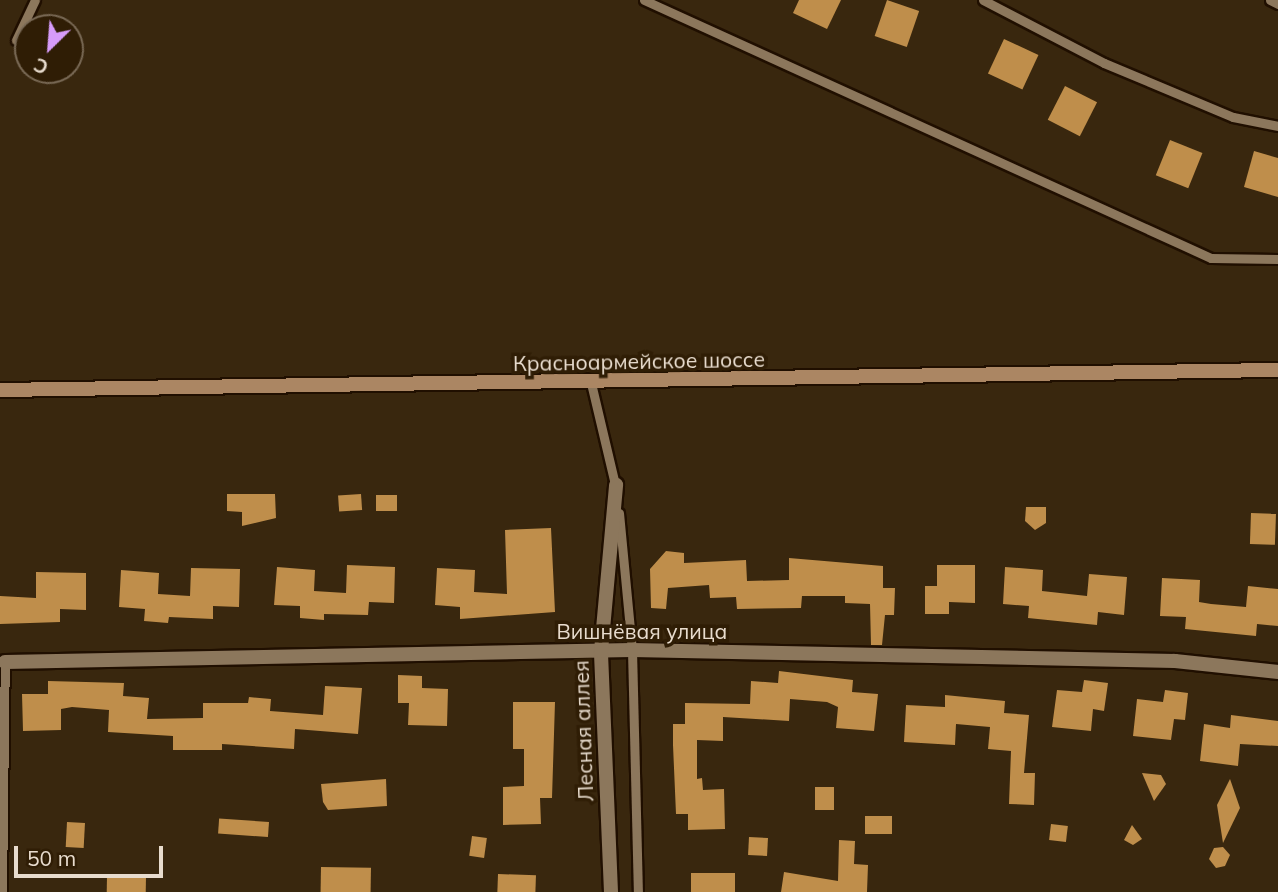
<!DOCTYPE html>
<html>
<head>
<meta charset="utf-8">
<style>
  body { margin:0 }
  #map { position:relative; width:1278px; height:892px; overflow:hidden; background:#39270e; font-family:Mulish,sans-serif }
  div>[style] { position:absolute }
  [style*='--x'] { left:calc(var(--x)*1px); top:calc(var(--y)*1px); width:calc(var(--w)*1px); rotate:calc(var(--a)*1deg) }
  .building>* { inset:0; background:#bf8e4b; transform-origin:0 0 }
  .roads { filter:drop-shadow(2px 0 #200f00) drop-shadow(-2px 0 #200f00) drop-shadow(0 2px #200f00) drop-shadow(0 -2px #200f00) }
  .lane>* { height:9px; margin:-4.5px; padding:0 4.5px; transform-origin:4.5px; border-radius:4.5px; background:#8c775c }
  .street>* { height:14px; margin:-7px; padding:0 7px; transform-origin:7px; border-radius:7px; background:#8c775c }
  .secondary>* { height:14px; margin:-7px; padding:0 7px; transform-origin:7px; border-radius:7px; background:#ab8663 }
  span { translate:-50% -50%; white-space:nowrap; text-align:center; line-height:1.15; -webkit-text-stroke:7px #2f1d05; paint-order:stroke }
  .street-label { font-size:21px; color:#e8dcce }
  .north { position:absolute; left:14px; top:14px; width:70px; height:70px; box-sizing:border-box; background:#2f1d05; border:2px solid #796955; border-radius:50%; rotate:205deg; font-size:19px; font-weight:700; line-height:28px; text-align:center; color:#e8dcce }
  .north::after { content:''; display:block; margin:auto; width:24px; height:32px; background:#d69bfa; clip-path:polygon(50% 0,100% 100%,50% 72%,0 100%) }
  .scale { position:absolute; left:14px; top:846px; width:149px; height:32px; box-sizing:border-box; border:4px solid #e8dcce; border-top:0; padding-left:9px; font-size:21px; line-height:24px; white-space:nowrap; color:#e8dcce; -webkit-text-stroke:5px #2f1d05; paint-order:stroke }
</style>
</head>
<body>
<div id="map">
  <div class="building">
    <i style="clip-path:polygon(799px 0,841px 0,827px 29px,793px 13px)"></i>
    <i style="left:887px;top:0;width:34px;height:38px;rotate:19deg"></i>
    <i style="left:1004px;top:39px;width:38px;height:38px;rotate:25deg"></i>
    <i style="left:1065px;top:86px;width:36px;height:38px;rotate:27deg"></i>
    <i style="left:1170px;top:140px;width:35px;height:38px;rotate:22deg"></i>
    <i style="clip-path:polygon(1254px 151px,1278px 158px,1278px 197px,1244px 187px)"></i>
    <i style="clip-path:polygon(227px 494px,275px 494px,276px 518px,242px 526px,242px 512px,227px 511px)"></i>
    <i style="left:361px;top:494px;width:16px;height:23px;rotate:86deg"></i>
    <i style="left:376px;top:495px;width:21px;height:16px"></i>
    <i style="clip-path:polygon(1026px 507px,1046px 507px,1046px 523px,1035px 530px,1025px 521px)"></i>
    <i style="left:1251px;top:513px;width:25px;height:31px;rotate:2deg"></i>
    <i style="clip-path:polygon(551px 528px,555px 612px,460px 619px,460px 607px,435px 605px,437px 568px,475px 570px,474px 592px,507px 594px,505px 530px)"></i>
    <i style="clip-path:polygon(666px 551px,684px 553px,684px 563px,746px 560px,747px 581px,789px 580px,789px 558px,883px 566px,883px 588px,895px 588px,894px 615px,885px 615px,882px 645px,871px 645px,870px 604px,845px 603px,845px 596px,802px 596px,801px 608px,737px 609px,736px 597px,710px 598px,709px 585px,668px 588px,666px 609px,651px 608px,650px 569px)"></i>
    <i style="clip-path:polygon(347px 565px,395px 567px,394px 603px,369px 602px,368px 615px,324px 614px,324px 620px,300px 618px,300px 606px,274px 605px,277px 567px,315px 570px,314px 591px,346px 593px)"></i>
    <i style="clip-path:polygon(937px 565px,975px 565px,975px 603px,949px 602px,949px 614px,925px 614px,925px 586px,937px 586px)"></i>
    <i style="clip-path:polygon(1005px 567px,1043px 570px,1042px 591px,1087px 596px,1089px 574px,1127px 577px,1124px 615px,1098px 612px,1097px 625px,1028px 618px,1029px 606px,1003px 604px)"></i>
    <i style="clip-path:polygon(191px 568px,240px 569px,239px 607px,213px 606px,213px 619px,169px 617px,168px 623px,144px 621px,145px 609px,119px 607px,121px 570px,159px 573px,158px 594px,190px 596px)"></i>
    <i style="clip-path:polygon(36px 572px,86px 573px,86px 610px,60px 609px,60px 622px,0 624px,0 596px,36px 598px)"></i>
    <i style="clip-path:polygon(1162px 578px,1200px 580px,1199px 602px,1211px 604px,1246px 607px,1248px 586px,1278px 589px,1278px 626px,1257px 624px,1256px 636px,1185px 629px,1186px 617px,1160px 616px)"></i>
    <i style="clip-path:polygon(779px 671px,853px 680px,852px 692px,878px 694px,874px 731px,836px 728px,838px 707px,827px 702px,790px 699px,789px 721px,723px 717px,723px 741px,697px 740px,697px 779px,702px 778px,703px 790px,724px 789px,725px 829px,688px 830px,688px 814px,676px 814px,673px 745px,673px 724px,685px 724px,685px 703px,750px 704px,751px 681px,778px 683px)"></i>
    <i style="clip-path:polygon(398px 675px,422px 676px,422px 688px,448px 689px,447px 726px,408px 725px,409px 703px,398px 703px)"></i>
    <i style="clip-path:polygon(1084px 680px,1108px 683px,1104px 711px,1093px 709px,1091px 731px,1052px 727px,1057px 690px,1082px 692px)"></i>
    <i style="clip-path:polygon(48px 681px,124px 683px,123px 696px,149px 698px,147px 719px,203px 718px,203px 703px,248px 703px,249px 697px,271px 699px,270px 711px,323px 715px,325px 686px,362px 688px,358px 734px,295px 729px,294px 749px,222px 744px,222px 750px,173px 750px,173px 736px,108px 732px,109px 710px,72px 707px,61px 709px,61px 730px,23px 731px,22px 694px,48px 694px)"></i>
    <i style="clip-path:polygon(1165px 690px,1188px 693px,1185px 720px,1174px 719px,1171px 740px,1133px 736px,1137px 699px,1163px 702px)"></i>
    <i style="clip-path:polygon(945px 695px,1005px 701px,1004px 713px,1029px 715px,1024px 773px,1035px 773px,1034px 805px,1009px 804px,1011px 751px,988px 749px,990px 727px,956px 724px,955px 745px,904px 742px,906px 705px,945px 707px)"></i>
    <i style="clip-path:polygon(513px 702px,555px 702px,552px 798px,540px 798px,541px 824px,503px 825px,503px 787px,524px 786px,524px 749px,513px 749px)"></i>
    <i style="clip-path:polygon(1231px 715px,1278px 721px,1278px 746px,1240px 744px,1238px 766px,1200px 761px,1204px 724px,1230px 728px)"></i>
    <i style="clip-path:polygon(1142px 773px,1161px 775px,1166px 784px,1154px 801px)"></i>
    <i style="clip-path:polygon(386px 779px,387px 806px,328px 810px,323px 802px,321px 784px)"></i>
    <i style="clip-path:polygon(1230px 779px,1240px 808px,1223px 843px,1217px 805px)"></i>
    <i style="left:815px;top:787px;width:19px;height:23px"></i>
    <i style="left:865px;top:816px;width:27px;height:18px"></i>
    <i style="left:67px;top:822px;width:18px;height:25px;rotate:3deg"></i>
    <i style="left:269px;top:822px;width:15px;height:50px;rotate:94deg"></i>
    <i style="left:1051px;top:824px;width:17px;height:16px;rotate:7deg"></i>
    <i style="clip-path:polygon(1132px 825px,1142px 839px,1133px 845px,1124px 840px)"></i>
    <i style="left:472px;top:836px;width:15px;height:20px;rotate:8deg"></i>
    <i style="left:749px;top:837px;width:19px;height:18px;rotate:3deg"></i>
    <i style="clip-path:polygon(839px 840px,855px 841px,854px 864px,868px 865px,867px 892px,781px 892px,784px 872px,838px 881px)"></i>
    <i style="clip-path:polygon(1223px 847px,1230px 855px,1225px 866px,1216px 868px,1209px 859px,1214px 848px)"></i>
    <i style="left:321px;top:867px;width:50px;height:25px;rotate:1deg"></i>
    <i style="left:691px;top:873px;width:44px;height:19px"></i>
    <i style="left:498px;top:874px;width:38px;height:18px;rotate:2deg"></i>
    <i style="left:107px;top:876px;width:39px;height:16px;rotate:1deg"></i>
  </div>
  <div class="roads">
    <div class="lane">
      <i style="--x:644;--y:0;--w:623;--a:24.47"></i>
      <i style="--x:1211;--y:258;--w:67;--a:0.9"></i>
      <i style="--x:983;--y:0;--w:136;--a:27.5"></i>
      <i style="--x:1104;--y:63;--w:140;--a:22.7"></i>
      <i style="--x:1233;--y:117;--w:46;--a:11.3"></i>
      <i style="--x:1270;--y:0;--w:9;--a:27"></i>
      <i style="--x:16;--y:40;--w:44;--a:-64.6"></i>
      <i style="--x:591;--y:383;--w:109;--a:76.7"></i>
      <i style="--x:619;--y:513;--w:138;--a:84.6"></i>
      <i style="--x:632;--y:650;--w:242;--a:88.6"></i>
      <i style="--x:2;--y:892;--w:230;--a:-89.3"></i>
    </div>
    <div class="street">
      <i style="--x:5;--y:662;--w:627;--a:-1.1"></i>
      <i style="--x:632;--y:650;--w:543;--a:1.16"></i>
      <i style="--x:1175;--y:661;--w:104;--a:6.1"></i>
      <i style="--x:611;--y:892;--w:241;--a:-92.4"></i>
      <i style="--x:601;--y:651;--w:167;--a:-84.8"></i>
    </div>
    <div class="secondary">
      <i style="--x:0;--y:390;--w:1278;--a:-0.9"></i>
    </div>
  </div>
  <div class="street-label">
    <span style="left:639px;top:361px;rotate:-1deg">Красноармейское шоссе</span>
    <span style="left:642px;top:631px">Вишнёвая улица</span>
    <span style="left:583px;top:731px;rotate:-92deg">Лесная аллея</span>
  </div>
  <div class="north">С</div>
  <div class="scale">50 m</div>
</div>
</body>
</html>
